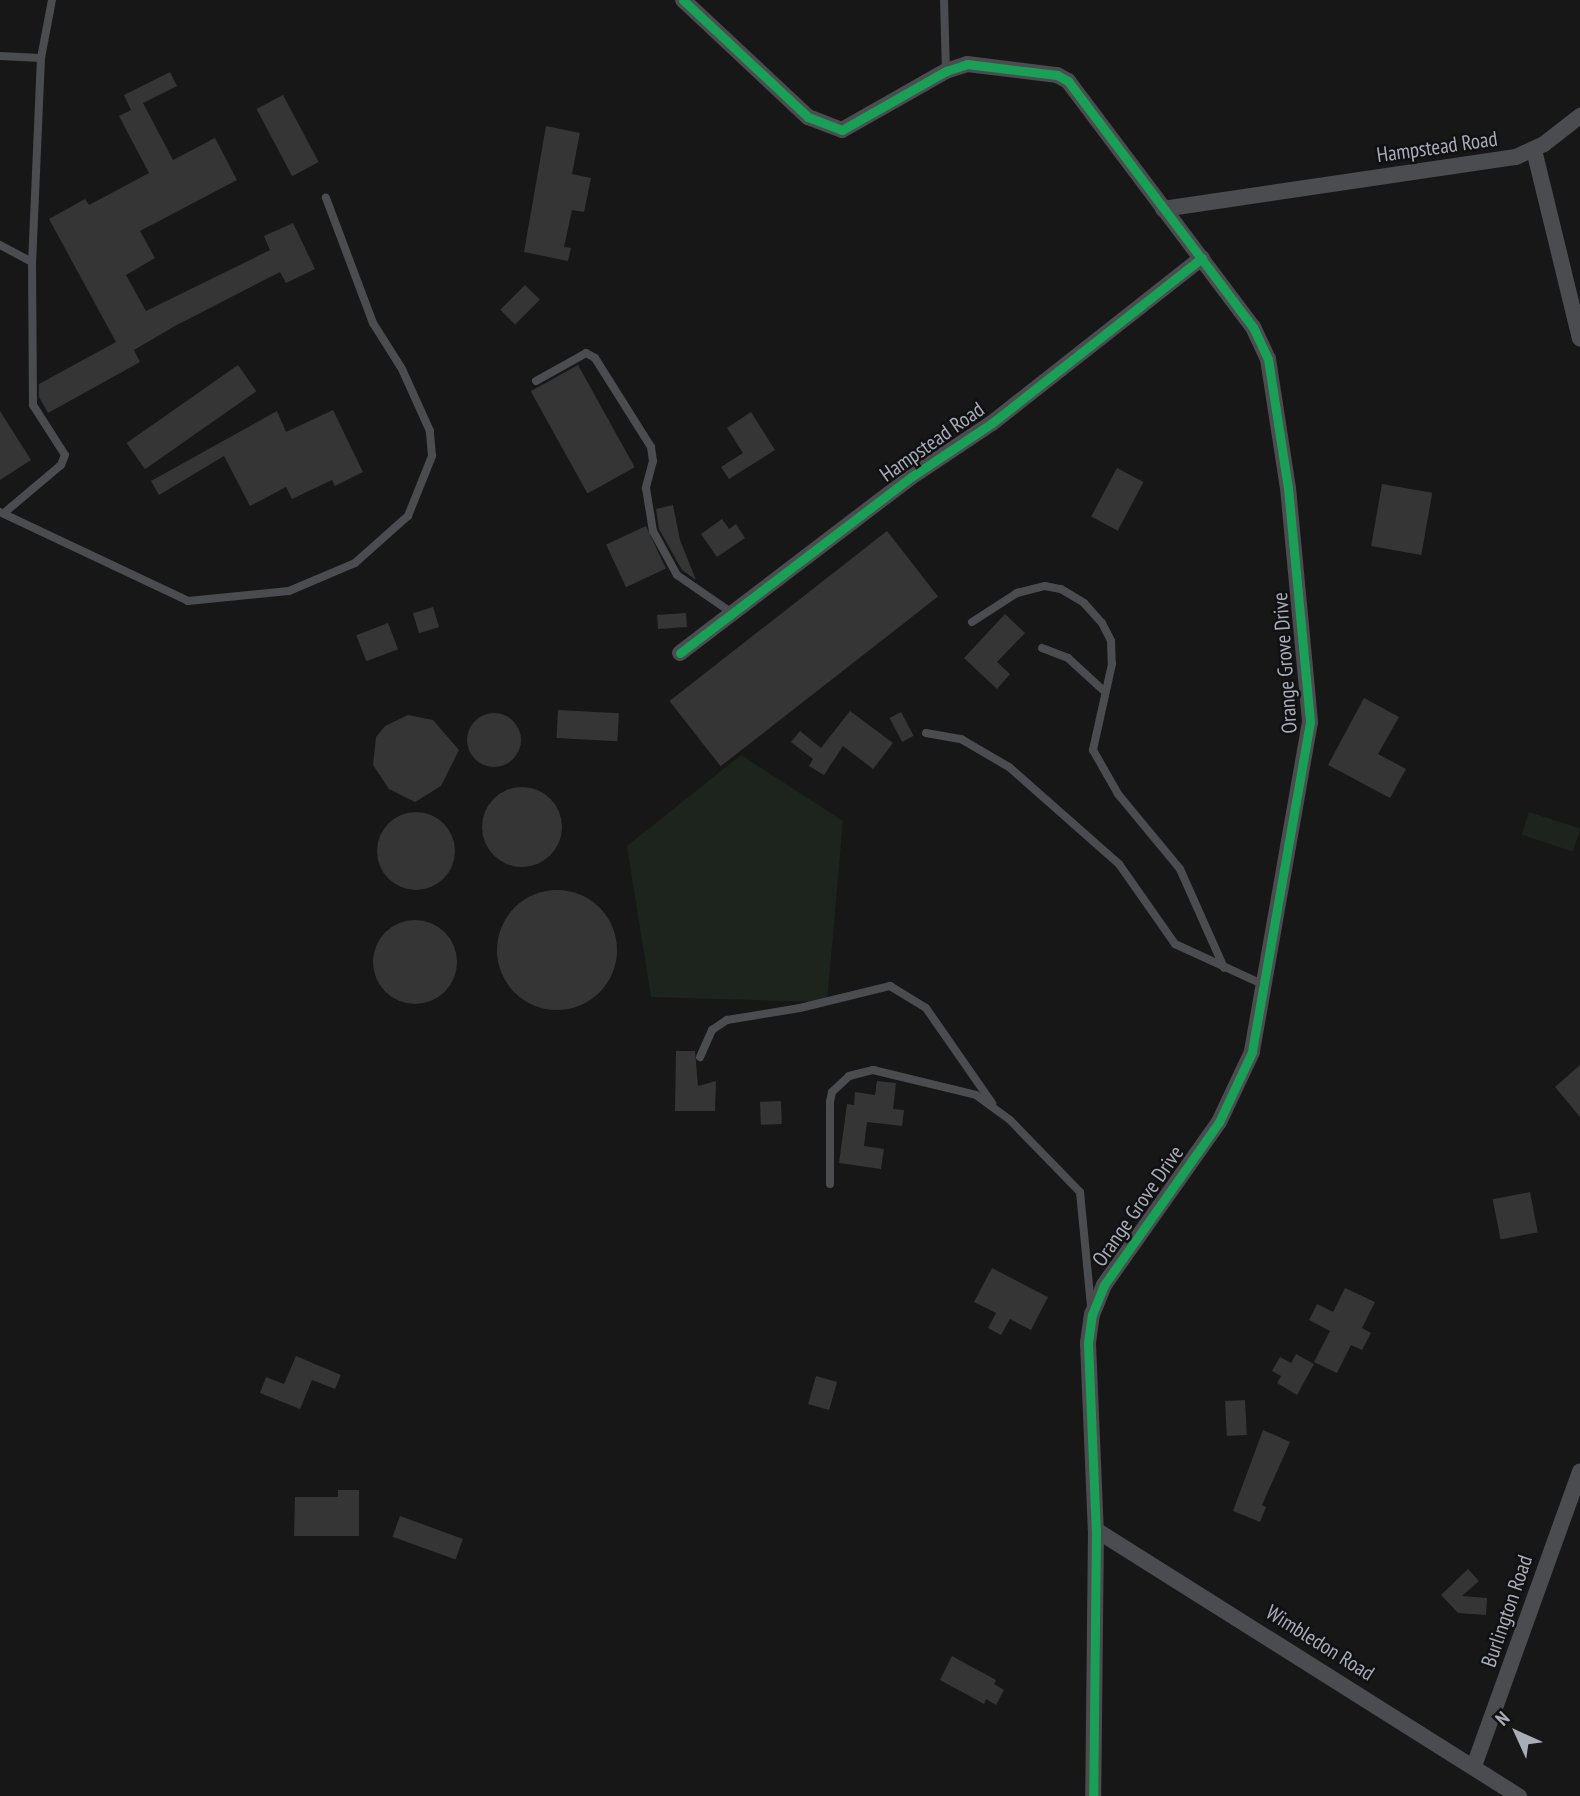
<!DOCTYPE html>
<html>
<head>
<meta charset="utf-8">
<style>
  body { margin:0 }
  #map { position:relative; width:1580px; height:1796px; overflow:hidden; background:#171717; font-family:"PT Sans Narrow",sans-serif }
  div>[style] { position:absolute }
  [style*='--x'] { left:calc(var(--x)*1px); top:calc(var(--y)*1px); width:calc(var(--w)*1px); rotate:calc(var(--a)*1deg) }
  .green>* { inset:0; background:#1d241e; transform-origin:0 0 }
  .building>* { inset:0; background:#353536; transform-origin:0 0 }
  .round { border-radius:50% }
  .lane>* { height:8px; margin:-4px; padding:0 4px; transform-origin:4px; border-radius:4px; background:#4b4c50 }
  .street>* { height:16px; margin:-8px; padding:0 8px; transform-origin:8px; border-radius:8px; background:#4b4c50 }
  .cycleway>* { height:9px; margin:-4.5px; padding:0 4.5px; transform-origin:4.5px; border-radius:4.5px; background:#1a9f57 }
  span { translate:-50% -50%; white-space:nowrap; text-align:center; line-height:1.15; -webkit-text-stroke:5px #111113; paint-order:stroke }
  .street-label { font-size:21px; color:#a8adb8 }
  .north { position:absolute; left:1482px; top:1698px; width:70px; height:70px; -webkit-text-stroke:5px #111113; paint-order:stroke; rotate:315deg; font-size:19px; font-weight:700; line-height:28px; text-align:center; color:#a8adb8 }
  .north::after { content:''; display:block; margin:auto; width:24px; height:32px; background:#a8adb8; clip-path:polygon(50% 0,100% 100%,50% 72%,0 100%) }
</style>
</head>
<body>
<div id="map">
  <div class="green">
    <i style="clip-path:polygon(741px 755px,843px 821px,827px 1002px,651px 997px,627px 846px)"></i>
    <i style="left:1529px;top:812px;width:54px;height:24px;rotate:18deg"></i>
  </div>
  <div class="building">
    <i style="clip-path:polygon(170px 72px,177px 86px,143px 103px,173px 160px,215px 138px,237px 180px,140px 231px,155px 258px,126px 275px,146px 311px,270px 250px,264px 236px,293px 223px,315px 269px,286px 283px,280px 272px,175px 326px,134px 350px,140px 362px,48px 413px,39px 397px,39px 384px,116px 342px,49px 219px,85px 199px,89px 205px,149px 173px,119px 116px,131px 110px,124px 95px)"></i>
    <i style="left:283px;top:95px;width:76px;height:30px;rotate:62deg"></i>
    <i style="clip-path:polygon(546px 126px,580px 133px,572px 174px,591px 178px,584px 212px,572px 210px,564px 247px,571px 248px,568px 261px,524px 252px)"></i>
    <i style="left:525px;top:285px;width:21px;height:35px;rotate:45deg"></i>
    <i style="left:238px;top:365px;width:32px;height:136px;rotate:55deg"></i>
    <i style="left:578px;top:365px;width:117px;height:54px;rotate:61deg"></i>
    <i style="clip-path:polygon(333px 410px,363px 472px,335px 486px,332px 480px,292px 499px,286px 487px,250px 506px,224px 456px,159px 495px,151px 481px,277px 411px,286px 432px)"></i>
    <i style="clip-path:polygon(0 411px,31px 460px,0 480px)"></i>
    <i style="clip-path:polygon(751px 412px,775px 450px,729px 479px,721px 467px,743px 453px,727px 428px)"></i>
    <i style="left:1117px;top:468px;width:30px;height:55px;rotate:28deg"></i>
    <i style="left:1382px;top:484px;width:51px;height:63px;rotate:10deg"></i>
    <i style="clip-path:polygon(673px 505px,680px 540px,696px 580px,682px 570px,659px 529px,656px 509px)"></i>
    <i style="clip-path:polygon(722px 519px,729px 529px,736px 524px,745px 538px,717px 557px,701px 534px)"></i>
    <i style="left:646px;top:526px;width:47px;height:44px;rotate:65deg"></i>
    <i style="left:887px;top:531px;width:83px;height:276px;rotate:52deg"></i>
    <i style="left:433px;top:607px;width:21px;height:21px;rotate:73deg"></i>
    <i style="left:686px;top:613px;width:14px;height:29px;rotate:86deg"></i>
    <i style="clip-path:polygon(1005px 614px,1025px 633px,997px 662px,1010px 674px,997px 689px,964px 658px)"></i>
    <i style="left:388px;top:623px;width:28px;height:34px;rotate:69deg"></i>
    <i style="clip-path:polygon(1364px 698px,1399px 717px,1378px 754px,1406px 769px,1390px 798px,1328px 765px)"></i>
    <i style="left:558px;top:710px;width:61px;height:28px;rotate:3deg"></i>
    <i style="clip-path:polygon(850px 711px,893px 743px,873px 769px,843px 746px,824px 775px,809px 766px,813px 759px,791px 742px,800px 731px,821px 748px)"></i>
    <i style="left:901px;top:712px;width:27px;height:13px;rotate:62deg"></i>
    <i class="round" style="left:467px;top:713px;width:54px;height:54px"></i>
    <i style="clip-path:polygon(408px 715px,433px 720px,459px 750px,441px 786px,415px 802px,389px 789px,373px 765px,376px 737px,385px 726px)"></i>
    <i class="round" style="left:482px;top:787px;width:80px;height:80px"></i>
    <i class="round" style="left:377px;top:812px;width:78px;height:78px"></i>
    <i class="round" style="left:497px;top:890px;width:120px;height:120px"></i>
    <i class="round" style="left:373px;top:920px;width:84px;height:84px"></i>
    <i style="clip-path:polygon(676px 1051px,695px 1051px,698px 1086px,716px 1081px,715px 1111px,675px 1111px)"></i>
    <i style="clip-path:polygon(1580px 1065px,1580px 1117px,1555px 1087px)"></i>
    <i style="clip-path:polygon(877px 1081px,896px 1083px,893px 1109px,904px 1110px,902px 1126px,867px 1122px,864px 1146px,884px 1149px,881px 1169px,839px 1163px,847px 1104px,854px 1105px,855px 1092px,875px 1095px)"></i>
    <i style="left:781px;top:1101px;width:23px;height:21px;rotate:88deg"></i>
    <i style="left:1530px;top:1192px;width:41px;height:38px;rotate:79deg"></i>
    <i style="clip-path:polygon(992px 1268px,1048px 1297px,1031px 1330px,1010px 1319px,1001px 1335px,988px 1328px,996px 1313px,974px 1302px)"></i>
    <i style="clip-path:polygon(1345px 1288px,1375px 1302px,1362px 1328px,1371px 1333px,1362px 1350px,1351px 1345px,1337px 1373px,1314px 1362px,1330px 1331px,1309px 1320px,1317px 1304px,1333px 1312px)"></i>
    <i style="clip-path:polygon(1296px 1354px,1314px 1364px,1297px 1395px,1277px 1383px,1281px 1376px,1272px 1371px,1280px 1357px,1291px 1363px)"></i>
    <i style="clip-path:polygon(296px 1356px,341px 1375px,335px 1389px,312px 1380px,300px 1409px,260px 1393px,266px 1377px,284px 1384px)"></i>
    <i style="left:816px;top:1376px;width:22px;height:29px;rotate:16deg"></i>
    <i style="left:1245px;top:1400px;width:35px;height:20px;rotate:87deg"></i>
    <i style="clip-path:polygon(1263px 1430px,1290px 1442px,1262px 1505px,1266px 1507px,1260px 1522px,1233px 1511px)"></i>
    <i style="clip-path:polygon(338px 1490px,359px 1490px,359px 1536px,294px 1536px,295px 1497px,338px 1497px)"></i>
    <i style="left:400px;top:1516px;width:67px;height:22px;rotate:20deg"></i>
    <i style="clip-path:polygon(1468px 1569px,1479px 1581px,1462px 1596px,1487px 1598px,1486px 1615px,1458px 1613px,1441px 1595px)"></i>
    <i style="clip-path:polygon(952px 1656px,996px 1680px,994px 1684px,1004px 1690px,996px 1705px,986px 1699px,984px 1704px,940px 1680px)"></i>
  </div>
  <div class="lane">
    <i style="--x:944;--y:0;--w:71;--a:88.4"></i>
    <i style="--x:0;--y:56;--w:41;--a:2.8"></i>
    <i style="--x:41;--y:58;--w:204;--a:92.5"></i>
    <i style="--x:41;--y:58;--w:59;--a:-79.3"></i>
    <i style="--x:0;--y:245;--w:36;--a:28"></i>
    <i style="--x:32;--y:262;--w:143;--a:89.6"></i>
    <i style="--x:33;--y:405;--w:59;--a:57.4"></i>
    <i style="--x:65;--y:455;--w:11;--a:112"></i>
    <i style="--x:61;--y:465;--w:75;--a:139.9"></i>
    <i style="--x:536;--y:381;--w:57;--a:-29.2"></i>
    <i style="--x:586;--y:353;--w:10;--a:29"></i>
    <i style="--x:595;--y:358;--w:105;--a:57.8"></i>
    <i style="--x:651;--y:447;--w:14;--a:82"></i>
    <i style="--x:653;--y:461;--w:28;--a:105"></i>
    <i style="--x:646;--y:488;--w:44;--a:80.8"></i>
    <i style="--x:653;--y:531;--w:50;--a:61.4"></i>
    <i style="--x:677;--y:575;--w:67;--a:34.6"></i>
    <i style="--x:0;--y:512;--w:208;--a:25.3"></i>
    <i style="--x:188;--y:601;--w:101;--a:-5.7"></i>
    <i style="--x:289;--y:591;--w:72;--a:-23"></i>
    <i style="--x:355;--y:563;--w:71;--a:-41.6"></i>
    <i style="--x:408;--y:516;--w:65;--a:-68.2"></i>
    <i style="--x:432;--y:456;--w:25;--a:-95"></i>
    <i style="--x:430;--y:431;--w:68;--a:-114.3"></i>
    <i style="--x:402;--y:369;--w:54;--a:-122.2"></i>
    <i style="--x:373;--y:323;--w:134;--a:-110.6"></i>
    <i style="--x:972;--y:622;--w:54;--a:-32.8"></i>
    <i style="--x:1017;--y:593;--w:29;--a:-14"></i>
    <i style="--x:1045;--y:586;--w:16;--a:11"></i>
    <i style="--x:1061;--y:589;--w:27;--a:31"></i>
    <i style="--x:1084;--y:603;--w:27;--a:48"></i>
    <i style="--x:1102;--y:623;--w:20;--a:63"></i>
    <i style="--x:1111;--y:641;--w:23;--a:88"></i>
    <i style="--x:1112;--y:664;--w:88;--a:102.5"></i>
    <i style="--x:1093;--y:750;--w:51;--a:60.4"></i>
    <i style="--x:1118;--y:794;--w:97;--a:50.4"></i>
    <i style="--x:1180;--y:869;--w:108;--a:66"></i>
    <i style="--x:1042;--y:648;--w:28;--a:21"></i>
    <i style="--x:1068;--y:658;--w:49;--a:42.5"></i>
    <i style="--x:926;--y:733;--w:36;--a:10"></i>
    <i style="--x:961;--y:739;--w:56;--a:30.3"></i>
    <i style="--x:1009;--y:767;--w:147;--a:41.4"></i>
    <i style="--x:1119;--y:864;--w:98;--a:55"></i>
    <i style="--x:1175;--y:944;--w:98;--a:24.7"></i>
    <i style="--x:700;--y:1057;--w:30;--a:-66"></i>
    <i style="--x:712;--y:1030;--w:18;--a:-34"></i>
    <i style="--x:727;--y:1020;--w:74;--a:-9.3"></i>
    <i style="--x:800;--y:1008;--w:93;--a:-13.7"></i>
    <i style="--x:890;--y:986;--w:42;--a:31.4"></i>
    <i style="--x:926;--y:1008;--w:116;--a:55.2"></i>
    <i style="--x:830;--y:1184;--w:82;--a:-90"></i>
    <i style="--x:830;--y:1102;--w:10;--a:-79"></i>
    <i style="--x:832;--y:1092;--w:23;--a:-43"></i>
    <i style="--x:849;--y:1076;--w:25;--a:-14"></i>
    <i style="--x:873;--y:1070;--w:106;--a:13.6"></i>
    <i style="--x:976;--y:1095;--w:42;--a:36.3"></i>
    <i style="--x:1010;--y:1120;--w:100;--a:45.8"></i>
    <i style="--x:1080;--y:1192;--w:116;--a:84.5"></i>
  </div>
  <div class="street">
    <i style="--x:683;--y:0;--w:171;--a:43.1"></i>
    <i style="--x:808;--y:117;--w:36;--a:21"></i>
    <i style="--x:842;--y:130;--w:120;--a:-29.6"></i>
    <i style="--x:946;--y:71;--w:22;--a:-18"></i>
    <i style="--x:967;--y:64;--w:91;--a:7"></i>
    <i style="--x:1057;--y:75;--w:13;--a:29"></i>
    <i style="--x:1068;--y:81;--w:308;--a:53.1"></i>
    <i style="--x:1253;--y:327;--w:35;--a:65"></i>
    <i style="--x:1268;--y:359;--w:131;--a:81.2"></i>
    <i style="--x:1288;--y:488;--w:235;--a:84.6"></i>
    <i style="--x:1310;--y:722;--w:335;--a:100"></i>
    <i style="--x:1252;--y:1052;--w:77;--a:115.2"></i>
    <i style="--x:1219;--y:1122;--w:199;--a:125.2"></i>
    <i style="--x:1104;--y:1285;--w:31;--a:112"></i>
    <i style="--x:1092;--y:1314;--w:29;--a:98"></i>
    <i style="--x:1088;--y:1343;--w:187;--a:87.6"></i>
    <i style="--x:1096;--y:1530;--w:266;--a:90.6"></i>
    <i style="--x:1534;--y:150;--w:194;--a:76.3"></i>
    <i style="--x:1163;--y:209;--w:357;--a:-8.4"></i>
    <i style="--x:1516;--y:157;--w:31;--a:-25"></i>
    <i style="--x:1544;--y:144;--w:46;--a:-37.9"></i>
    <i style="--x:680;--y:653;--w:290;--a:-37.3"></i>
    <i style="--x:911;--y:477;--w:97;--a:-33.7"></i>
    <i style="--x:992;--y:423;--w:267;--a:-38.2"></i>
    <i style="--x:1096;--y:1530;--w:500;--a:32.2"></i>
    <i style="--x:1474;--y:1766;--w:313;--a:-70.2"></i>
  </div>
  <div class="cycleway">
    <i style="--x:683;--y:0;--w:171;--a:43.1"></i>
    <i style="--x:808;--y:117;--w:36;--a:21"></i>
    <i style="--x:842;--y:130;--w:120;--a:-29.6"></i>
    <i style="--x:946;--y:71;--w:22;--a:-18"></i>
    <i style="--x:967;--y:64;--w:91;--a:7"></i>
    <i style="--x:1057;--y:75;--w:13;--a:29"></i>
    <i style="--x:1068;--y:81;--w:308;--a:53.1"></i>
    <i style="--x:1253;--y:327;--w:35;--a:65"></i>
    <i style="--x:1268;--y:359;--w:131;--a:81.2"></i>
    <i style="--x:1288;--y:488;--w:235;--a:84.6"></i>
    <i style="--x:1310;--y:722;--w:335;--a:100"></i>
    <i style="--x:1252;--y:1052;--w:77;--a:115.2"></i>
    <i style="--x:1219;--y:1122;--w:199;--a:125.2"></i>
    <i style="--x:1104;--y:1285;--w:31;--a:112"></i>
    <i style="--x:1092;--y:1314;--w:29;--a:98"></i>
    <i style="--x:1088;--y:1343;--w:187;--a:87.6"></i>
    <i style="--x:1096;--y:1530;--w:266;--a:90.6"></i>
    <i style="--x:680;--y:653;--w:290;--a:-37.3"></i>
    <i style="--x:911;--y:477;--w:97;--a:-33.7"></i>
    <i style="--x:992;--y:423;--w:267;--a:-38.2"></i>
  </div>
  <div class="street-label">
    <span style="left:1437px;top:147px;rotate:-8deg">Hampstead Road</span>
    <span style="left:932px;top:442px;rotate:-35deg">Hampstead Road</span>
    <span style="left:1285px;top:663px;rotate:-94deg">Orange Grove Drive</span>
    <span style="left:1138px;top:1206px;rotate:-55deg">Orange Grove Drive</span>
    <span style="left:1507px;top:1611px;rotate:-71deg">Burlington Road</span>
    <span style="left:1320px;top:1643px;rotate:32deg">Wimbledon Road</span>
  </div>
  <div class="north">N</div>
</div>
</body>
</html>
